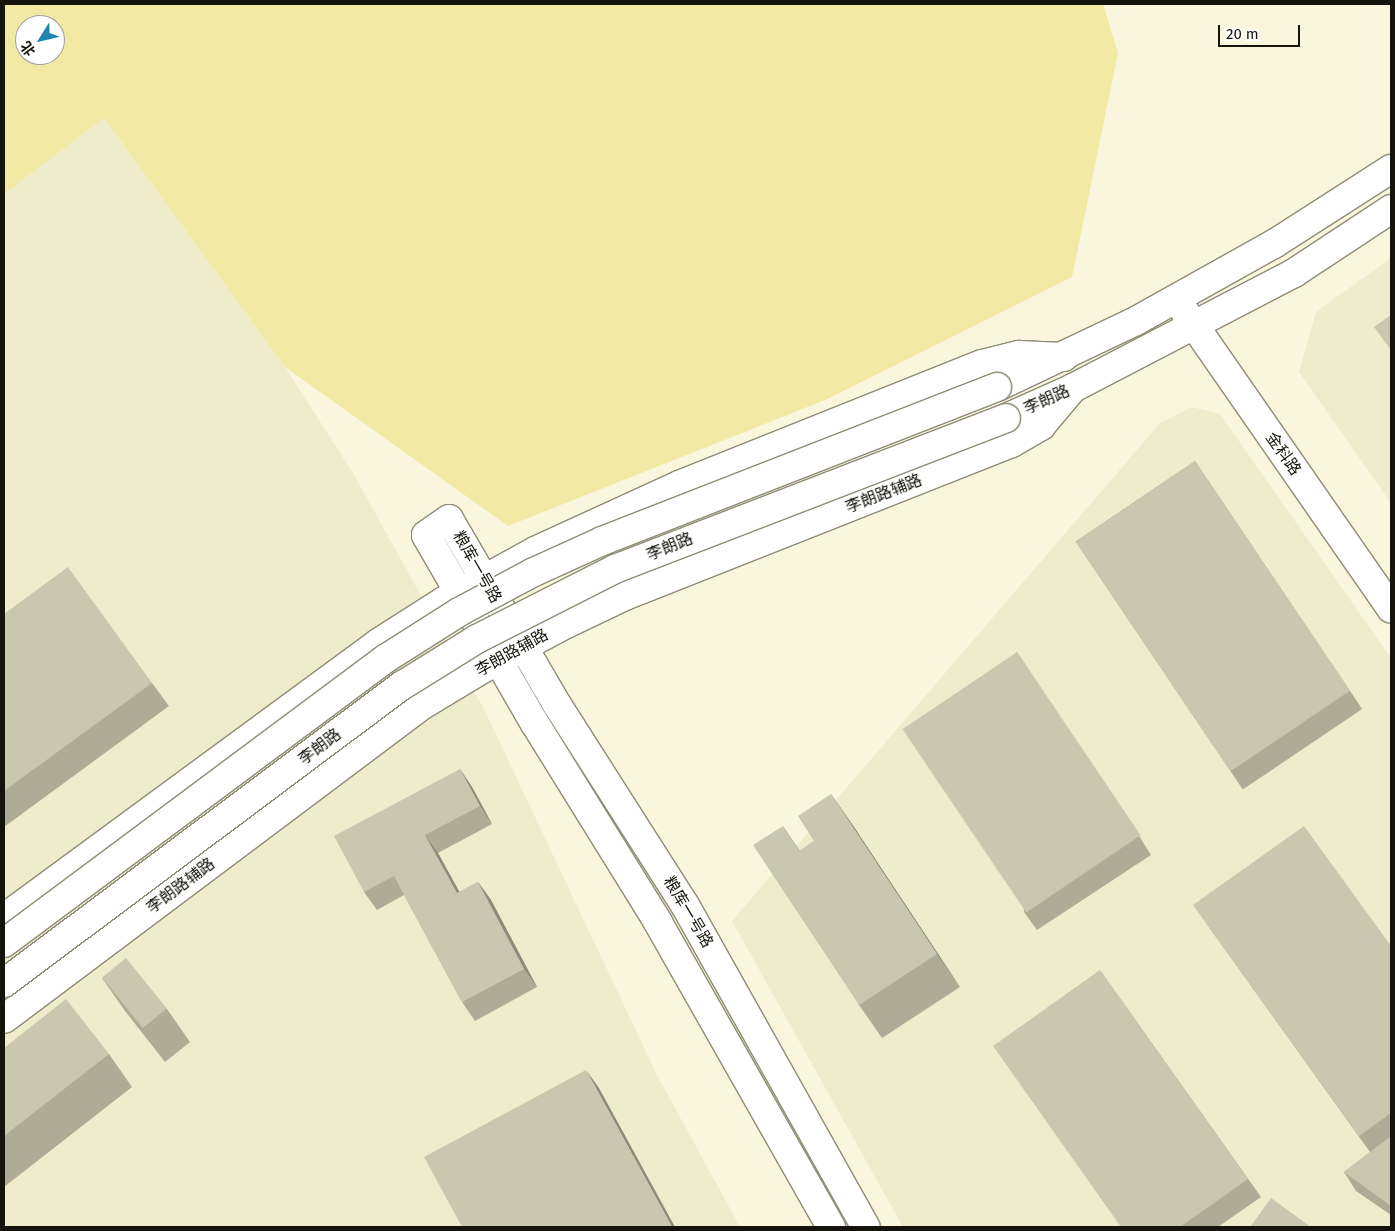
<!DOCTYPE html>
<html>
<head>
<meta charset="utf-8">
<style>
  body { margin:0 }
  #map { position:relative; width:1395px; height:1231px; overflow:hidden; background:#f9f6dd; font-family:"Fira Sans","Noto Sans SC",sans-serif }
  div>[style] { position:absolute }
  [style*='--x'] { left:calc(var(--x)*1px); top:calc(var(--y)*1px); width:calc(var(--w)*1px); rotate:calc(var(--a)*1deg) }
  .built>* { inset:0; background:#efeccc }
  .green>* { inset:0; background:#f2e9a5 }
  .roads { filter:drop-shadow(1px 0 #8f8c76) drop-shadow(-1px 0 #8f8c76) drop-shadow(0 1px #8f8c76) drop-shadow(0 -1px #8f8c76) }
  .minor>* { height:28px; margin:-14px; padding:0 14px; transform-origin:14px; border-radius:14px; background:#fff }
  .bridges { filter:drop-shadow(1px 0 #8f8c76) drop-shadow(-1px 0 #8f8c76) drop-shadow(0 1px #8f8c76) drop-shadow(0 -1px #8f8c76) }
  .minor-bridge>* { height:28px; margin:-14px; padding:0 14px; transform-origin:14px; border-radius:14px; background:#fff }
  .wall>* { inset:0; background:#aeab97; transform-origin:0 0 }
  .shaded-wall>* { inset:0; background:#8d8b7b }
  .building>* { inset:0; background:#cac7b0; transform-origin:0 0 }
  span { translate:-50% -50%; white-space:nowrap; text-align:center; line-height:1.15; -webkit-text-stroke:4.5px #fff; paint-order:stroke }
  .street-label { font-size:16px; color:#15140c }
  .frame { position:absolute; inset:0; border:5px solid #15140c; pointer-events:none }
  .north { position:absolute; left:15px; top:15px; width:50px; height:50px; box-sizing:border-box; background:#fff; border:1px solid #a1a19e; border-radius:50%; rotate:234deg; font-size:14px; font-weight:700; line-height:20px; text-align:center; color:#15140c }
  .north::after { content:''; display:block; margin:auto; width:18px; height:22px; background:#1d85ae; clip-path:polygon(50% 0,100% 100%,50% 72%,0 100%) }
  .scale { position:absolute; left:1218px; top:25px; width:82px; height:22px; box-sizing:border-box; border:2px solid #15140c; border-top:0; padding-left:6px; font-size:15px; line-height:18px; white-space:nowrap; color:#15140c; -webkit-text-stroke:4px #fff; paint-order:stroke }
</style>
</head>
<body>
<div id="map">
  <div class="built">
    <i style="clip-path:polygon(104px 118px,285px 367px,353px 473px,484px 709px,657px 1075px,740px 1227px,4px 1227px,4px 194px)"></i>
    <i style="clip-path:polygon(1391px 258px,1391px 503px,1299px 372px,1316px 312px)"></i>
    <i style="clip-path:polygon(1191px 407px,1220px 414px,1391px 658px,1391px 1227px,903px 1227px,732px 921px,1160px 423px)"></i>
  </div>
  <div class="green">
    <i style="clip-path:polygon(evenodd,4px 4px,1103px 4px,1118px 53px,1072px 277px,825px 400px,508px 526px,285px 367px,104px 118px,4px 194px,4px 4px,25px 25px,55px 25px,55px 55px,25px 55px,25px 25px)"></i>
  </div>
  <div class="roads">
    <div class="minor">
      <i style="--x:1185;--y:312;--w:361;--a:55.2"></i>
      <i style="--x:997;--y:387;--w:154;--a:-25.4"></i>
      <i style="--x:1136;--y:321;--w:158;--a:-29.2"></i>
      <i style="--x:1274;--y:244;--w:139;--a:-32.7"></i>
      <i style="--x:1006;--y:418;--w:73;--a:-24.1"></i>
      <i style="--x:1073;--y:388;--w:249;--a:-27.5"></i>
      <i style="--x:1294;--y:273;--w:116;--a:-33.4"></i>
      <i style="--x:4;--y:918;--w:464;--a:-36.3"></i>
      <i style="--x:378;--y:643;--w:78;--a:-32.5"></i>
      <i style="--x:444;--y:601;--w:104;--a:-28.8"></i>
      <i style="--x:535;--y:551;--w:158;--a:-24.6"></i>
      <i style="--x:679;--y:485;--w:326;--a:-21.8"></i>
      <i style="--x:982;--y:364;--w:38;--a:-14"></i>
      <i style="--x:1019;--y:355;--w:45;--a:2.5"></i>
      <i style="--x:4;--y:1019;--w:521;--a:-36.89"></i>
      <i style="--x:421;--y:706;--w:76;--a:-31"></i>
      <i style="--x:486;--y:667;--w:91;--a:-28.3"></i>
      <i style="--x:566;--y:624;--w:65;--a:-25.4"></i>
      <i style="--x:625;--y:596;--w:416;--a:-21.6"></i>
      <i style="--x:1012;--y:443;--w:34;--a:-30"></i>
      <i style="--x:1041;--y:426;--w:50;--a:-49.9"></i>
      <i style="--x:831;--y:1227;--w:351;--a:-119.6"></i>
      <i style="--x:658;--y:922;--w:233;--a:-121.8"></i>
      <i style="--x:535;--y:724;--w:218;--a:-120"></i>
      <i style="--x:426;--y:535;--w:28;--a:-35"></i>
      <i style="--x:449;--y:519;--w:216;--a:59.8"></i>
      <i style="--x:558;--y:706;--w:236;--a:57.5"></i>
      <i style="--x:685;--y:905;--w:369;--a:60.7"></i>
    </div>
  </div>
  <div class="bridges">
    <div class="minor-bridge">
      <i style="--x:4;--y:943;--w:475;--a:-36.7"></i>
      <i style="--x:385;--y:659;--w:88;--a:-32.4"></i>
      <i style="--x:459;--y:612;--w:85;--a:-28.1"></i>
      <i style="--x:534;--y:572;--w:75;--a:-24.5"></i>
      <i style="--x:602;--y:541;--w:424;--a:-21.3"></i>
      <i style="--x:4;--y:983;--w:498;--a:-36.8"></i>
      <i style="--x:403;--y:685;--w:87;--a:-31.9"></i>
      <i style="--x:477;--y:639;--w:155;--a:-26.9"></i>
      <i style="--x:615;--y:569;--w:419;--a:-21.1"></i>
    </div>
  </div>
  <div class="wall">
    <i style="left:1195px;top:461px;width:299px;height:144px;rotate:56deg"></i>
    <i style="clip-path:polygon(4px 614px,152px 683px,169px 706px,4px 827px)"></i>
    <i style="clip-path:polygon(1017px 652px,1151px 855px,1037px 930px,1024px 912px)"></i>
    <i style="clip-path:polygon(460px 769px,472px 787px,492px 824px,438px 853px,459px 892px,478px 882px,491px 900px,537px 987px,475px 1021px,462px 1002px,404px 895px,377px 910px,364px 892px)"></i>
    <i style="clip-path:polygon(831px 794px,854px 827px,960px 987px,882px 1038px,859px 1005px,783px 826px,800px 851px,814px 841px)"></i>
    <i style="clip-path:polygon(1206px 923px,1391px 946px,1391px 1215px,1356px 1191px,1344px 1172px,1370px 1152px)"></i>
    <i style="clip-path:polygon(1100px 970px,1261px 1197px,1218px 1227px,1121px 1227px)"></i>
    <i style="clip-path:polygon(102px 978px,167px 1009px,190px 1042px,165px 1062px,125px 1011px)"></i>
    <i style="clip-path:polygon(4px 1048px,109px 1054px,132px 1087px,4px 1187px)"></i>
  </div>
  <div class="shaded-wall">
    <i style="clip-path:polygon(1017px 652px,1029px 670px,1151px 855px,1139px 836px)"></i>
    <i style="clip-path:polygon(460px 769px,472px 787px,492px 824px,480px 806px)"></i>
    <i style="clip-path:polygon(831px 794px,854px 827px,960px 987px,937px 954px)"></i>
    <i style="clip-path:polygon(425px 835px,438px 853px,470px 911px,457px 893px)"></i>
    <i style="clip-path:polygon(478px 882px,491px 900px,537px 987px,524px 969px)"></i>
    <i style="clip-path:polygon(586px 1070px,599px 1088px,675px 1227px,672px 1227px)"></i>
  </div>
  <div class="building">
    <i style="clip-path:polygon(1391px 315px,1391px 350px,1374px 327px)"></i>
    <i style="left:1195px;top:461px;width:277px;height:144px;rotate:56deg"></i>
    <i style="clip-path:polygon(68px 567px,152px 683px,4px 791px,4px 614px)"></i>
    <i style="left:1017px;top:652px;width:221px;height:138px;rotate:56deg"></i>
    <i style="clip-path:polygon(460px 769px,480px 806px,425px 835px,457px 893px,478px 882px,524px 969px,462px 1002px,394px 876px,364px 892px,334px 836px)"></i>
    <i style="clip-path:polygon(831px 794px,937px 954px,859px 1005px,753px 845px,783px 826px,799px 851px,814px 841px,798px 816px)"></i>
    <i style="clip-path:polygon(1304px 826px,1391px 946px,1391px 1113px,1359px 1136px,1193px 905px)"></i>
    <i style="left:126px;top:958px;width:65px;height:31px;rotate:51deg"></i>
    <i style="clip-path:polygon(1100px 970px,1248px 1179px,1180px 1227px,1121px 1227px,993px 1046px)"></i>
    <i style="clip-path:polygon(66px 999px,109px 1054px,4px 1136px,4px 1048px)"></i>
    <i style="clip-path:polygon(586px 1070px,672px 1227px,462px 1227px,424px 1157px)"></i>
    <i style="clip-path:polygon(1391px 1136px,1391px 1206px,1344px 1172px)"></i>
    <i style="clip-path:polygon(1271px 1198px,1311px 1227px,1250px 1227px)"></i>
  </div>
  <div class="street-label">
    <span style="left:1047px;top:400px;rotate:-24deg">李朗路</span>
    <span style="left:1283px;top:454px;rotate:55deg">金科路</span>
    <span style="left:884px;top:494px;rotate:-21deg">李朗路辅路</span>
    <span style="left:670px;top:547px;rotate:-22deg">李朗路</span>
    <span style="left:477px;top:567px;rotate:60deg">粮库一号路</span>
    <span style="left:512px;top:653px;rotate:-29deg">李朗路辅路</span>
    <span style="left:320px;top:747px;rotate:-37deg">李朗路</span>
    <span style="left:181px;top:886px;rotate:-37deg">李朗路辅路</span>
    <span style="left:688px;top:912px;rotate:59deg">粮库一号路</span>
  </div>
  <div class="frame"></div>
  <div class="north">北</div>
  <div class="scale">20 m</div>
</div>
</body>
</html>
